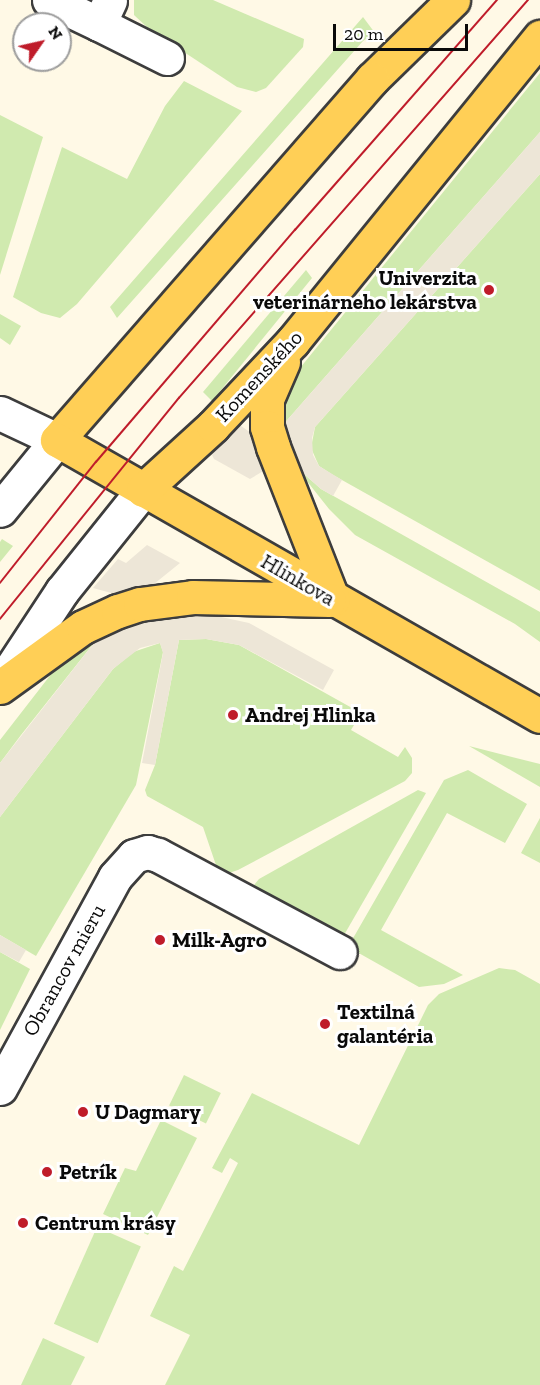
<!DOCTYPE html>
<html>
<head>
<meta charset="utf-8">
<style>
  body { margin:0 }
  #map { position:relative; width:540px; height:1385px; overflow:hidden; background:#fff9e6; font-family:"Zilla Slab",serif }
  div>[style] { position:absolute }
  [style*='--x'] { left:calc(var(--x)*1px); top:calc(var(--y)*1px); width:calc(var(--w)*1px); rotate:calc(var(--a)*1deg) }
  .green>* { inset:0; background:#d0eaaf; transform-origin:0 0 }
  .plaza>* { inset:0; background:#ede6d7 }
  .roads { filter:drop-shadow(2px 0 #3d3d3d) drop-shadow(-2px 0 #3d3d3d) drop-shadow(0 2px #3d3d3d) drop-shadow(0 -2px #3d3d3d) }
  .minor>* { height:33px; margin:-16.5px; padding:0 16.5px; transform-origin:16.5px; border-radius:16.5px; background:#fff }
  .major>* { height:33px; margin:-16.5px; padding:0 16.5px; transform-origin:16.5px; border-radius:16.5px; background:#ffcf56 }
  .tram>* { height:1.5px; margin:-0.75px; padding:0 0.75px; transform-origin:0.75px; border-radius:0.75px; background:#bf1c2a }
  .dots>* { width:16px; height:16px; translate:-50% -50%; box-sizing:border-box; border:3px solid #fff; border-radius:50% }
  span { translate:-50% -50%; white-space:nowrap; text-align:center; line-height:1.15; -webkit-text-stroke:6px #fff; paint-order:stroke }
  .poi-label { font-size:21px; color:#0a0a0a; font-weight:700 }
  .right { translate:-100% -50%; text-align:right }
  .left { translate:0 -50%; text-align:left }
  .street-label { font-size:21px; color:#0a0a0a }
  .north { position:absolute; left:12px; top:12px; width:60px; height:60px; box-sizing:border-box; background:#fff; border:2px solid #9d9d9d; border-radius:50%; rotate:56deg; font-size:16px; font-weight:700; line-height:24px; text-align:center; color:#0a0a0a }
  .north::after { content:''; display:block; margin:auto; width:21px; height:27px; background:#bf1c2a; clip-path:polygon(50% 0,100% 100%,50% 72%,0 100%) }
  .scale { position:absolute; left:333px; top:24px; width:135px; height:27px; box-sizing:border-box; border:3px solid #0a0a0a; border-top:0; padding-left:8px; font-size:18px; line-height:21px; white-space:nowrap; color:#0a0a0a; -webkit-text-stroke:4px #fff; paint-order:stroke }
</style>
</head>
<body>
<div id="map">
  <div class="green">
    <i style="clip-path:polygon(134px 0,213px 0,304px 39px,303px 47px,266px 88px,256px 92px,237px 87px,149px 29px,134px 15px)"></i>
    <i style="clip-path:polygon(363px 17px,375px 33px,363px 41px,117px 318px,110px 307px)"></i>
    <i style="clip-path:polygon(540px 73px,540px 132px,282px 426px,283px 405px,288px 387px,300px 368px)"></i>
    <i style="clip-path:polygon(184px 81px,242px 111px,77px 304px,60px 318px,41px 313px,13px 297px,62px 147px,127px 179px,165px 106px)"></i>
    <i style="clip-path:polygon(0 115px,43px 137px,0 275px)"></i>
    <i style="clip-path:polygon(540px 174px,540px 591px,333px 475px,319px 466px,311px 448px,315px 427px)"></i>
    <i style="clip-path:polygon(306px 270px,312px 278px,212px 401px,203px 392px)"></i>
    <i style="clip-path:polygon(0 314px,21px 326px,10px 345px,0 338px)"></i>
    <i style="clip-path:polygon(295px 466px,321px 489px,540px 612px,540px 642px,515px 624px,355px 535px,329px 509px)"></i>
    <i style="clip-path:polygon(2px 539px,13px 546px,0 562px,0 542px)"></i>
    <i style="clip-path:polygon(97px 639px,21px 735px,0 763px,0 740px,52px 673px,67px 659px)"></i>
    <i style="clip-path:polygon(206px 639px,239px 645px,361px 713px,351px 730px,398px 757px,405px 747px,412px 758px,412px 773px,405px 781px,238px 870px,229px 873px,218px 871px,203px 827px,147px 796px,145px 790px,155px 765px,179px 640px)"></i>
    <i style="clip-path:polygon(160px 643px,163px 652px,136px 785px,36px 956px,0 935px,0 817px,113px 669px,133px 652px)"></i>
    <i style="clip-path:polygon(469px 746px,540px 764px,540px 787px)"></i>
    <i style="clip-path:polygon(468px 770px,527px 804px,505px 843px,447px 813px,381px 930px,463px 975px,444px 984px,419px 987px,348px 947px,444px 780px)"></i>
    <i style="clip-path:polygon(418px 790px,426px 793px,340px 942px,250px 890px,259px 879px)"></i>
    <i style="clip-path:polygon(540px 818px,540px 863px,521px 853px)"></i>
    <i style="clip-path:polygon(0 952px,30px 969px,0 1030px)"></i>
    <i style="clip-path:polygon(499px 968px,515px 970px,540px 984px,540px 1385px,165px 1385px,190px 1335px,150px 1316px,174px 1266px,183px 1271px,238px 1163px,230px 1158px,222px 1173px,212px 1168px,252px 1093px,359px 1145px,428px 1005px,439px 994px)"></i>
    <i style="left:184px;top:1075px;width:41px;height:34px;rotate:26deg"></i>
    <i style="clip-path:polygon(161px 1120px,197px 1138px,148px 1235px,103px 1214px,125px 1168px,136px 1171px)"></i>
    <i style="left:97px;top:1227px;width:48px;height:106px;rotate:24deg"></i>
    <i style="clip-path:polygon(43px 1338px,85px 1357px,71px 1385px,21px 1385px)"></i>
  </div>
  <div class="plaza">
    <i style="clip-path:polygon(540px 132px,540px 174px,315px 427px,312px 438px,313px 455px,319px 466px,342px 480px,333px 496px,321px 489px,295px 466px,282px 426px)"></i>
    <i style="clip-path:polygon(237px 423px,251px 433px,265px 470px,250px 479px,214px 459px,212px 455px)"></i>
    <i style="clip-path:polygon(147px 545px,180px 563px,154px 584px,115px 594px,93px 588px,118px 559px,126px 563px)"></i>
    <i style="clip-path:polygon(190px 615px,212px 615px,249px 623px,334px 670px,323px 690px,239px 645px,206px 639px,179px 640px,155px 765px,142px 763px,163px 653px,160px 643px,140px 648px,113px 669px,0 817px,0 763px,97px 639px,133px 625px)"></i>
    <i style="clip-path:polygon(0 935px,26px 950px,19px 962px,0 952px)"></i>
  </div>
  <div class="roads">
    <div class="minor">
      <i style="--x:49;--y:0;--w:55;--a:25.6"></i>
      <i style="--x:99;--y:24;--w:26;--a:-65"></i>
      <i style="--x:99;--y:24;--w:76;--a:26.6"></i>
      <i style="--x:0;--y:413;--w:63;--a:25.3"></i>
      <i style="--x:57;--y:440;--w:90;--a:129.2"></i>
      <i style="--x:0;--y:685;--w:113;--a:-56.6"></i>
      <i style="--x:62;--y:591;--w:129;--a:-51.3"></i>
      <i style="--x:0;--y:1088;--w:240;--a:-61.4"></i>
      <i style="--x:115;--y:877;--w:28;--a:-48"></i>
      <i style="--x:134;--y:856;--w:14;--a:-17"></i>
      <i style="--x:147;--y:852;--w:11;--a:15"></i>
      <i style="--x:158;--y:855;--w:206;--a:28.1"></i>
    </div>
    <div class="major">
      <i style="--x:453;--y:0;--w:113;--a:135.7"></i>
      <i style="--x:372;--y:79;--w:479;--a:131.1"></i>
      <i style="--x:57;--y:440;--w:556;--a:29.74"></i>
      <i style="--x:283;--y:362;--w:40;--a:113.4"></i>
      <i style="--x:267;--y:399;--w:28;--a:90"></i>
      <i style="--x:267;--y:427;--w:21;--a:73"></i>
      <i style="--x:273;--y:447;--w:164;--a:68.6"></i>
      <i style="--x:143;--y:490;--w:95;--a:-42.4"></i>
      <i style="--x:213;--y:426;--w:117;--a:-46.7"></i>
      <i style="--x:293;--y:341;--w:392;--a:-50.9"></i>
      <i style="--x:0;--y:687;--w:102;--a:-35.9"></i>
      <i style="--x:83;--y:627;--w:38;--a:-25"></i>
      <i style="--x:118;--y:611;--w:23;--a:-18"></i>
      <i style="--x:140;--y:604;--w:53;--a:-7.5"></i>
      <i style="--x:193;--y:597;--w:136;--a:1.3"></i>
    </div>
  </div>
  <div class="tram">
    <i style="--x:0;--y:583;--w:154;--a:-51.6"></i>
    <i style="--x:96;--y:462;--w:306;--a:-49.4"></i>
    <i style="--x:295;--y:230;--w:306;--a:-48.7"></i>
    <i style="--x:0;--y:619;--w:284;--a:-51"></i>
    <i style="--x:179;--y:398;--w:529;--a:-48.75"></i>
  </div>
  <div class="dots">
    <i style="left:489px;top:290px;background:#bf1c2a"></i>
    <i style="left:233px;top:715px;background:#bf1c2a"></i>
    <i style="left:160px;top:940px;background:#bf1c2a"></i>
    <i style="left:325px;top:1024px;background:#bf1c2a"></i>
    <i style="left:83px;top:1112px;background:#bf1c2a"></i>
    <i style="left:47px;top:1172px;background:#bf1c2a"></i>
    <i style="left:23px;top:1223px;background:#bf1c2a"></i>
  </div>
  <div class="poi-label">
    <span class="right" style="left:477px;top:290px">Univerzita<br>veterinárneho lekárstva</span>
    <span class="left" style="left:245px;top:715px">Andrej Hlinka</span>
    <span class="left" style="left:172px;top:940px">Milk-Agro</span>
    <span class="left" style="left:337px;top:1024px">Textilná<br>galantéria</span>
    <span class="left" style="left:95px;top:1112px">U Dagmary</span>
    <span class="left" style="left:59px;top:1172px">Petrík</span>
    <span class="left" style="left:35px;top:1223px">Centrum krásy</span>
  </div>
  <div class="street-label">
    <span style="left:259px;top:376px;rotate:-47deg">Komenského</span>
    <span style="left:298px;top:580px;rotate:30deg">Hlinkova</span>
    <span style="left:64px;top:970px;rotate:-61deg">Obrancov mieru</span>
  </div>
  <div class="north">N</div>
  <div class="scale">20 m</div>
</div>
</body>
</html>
